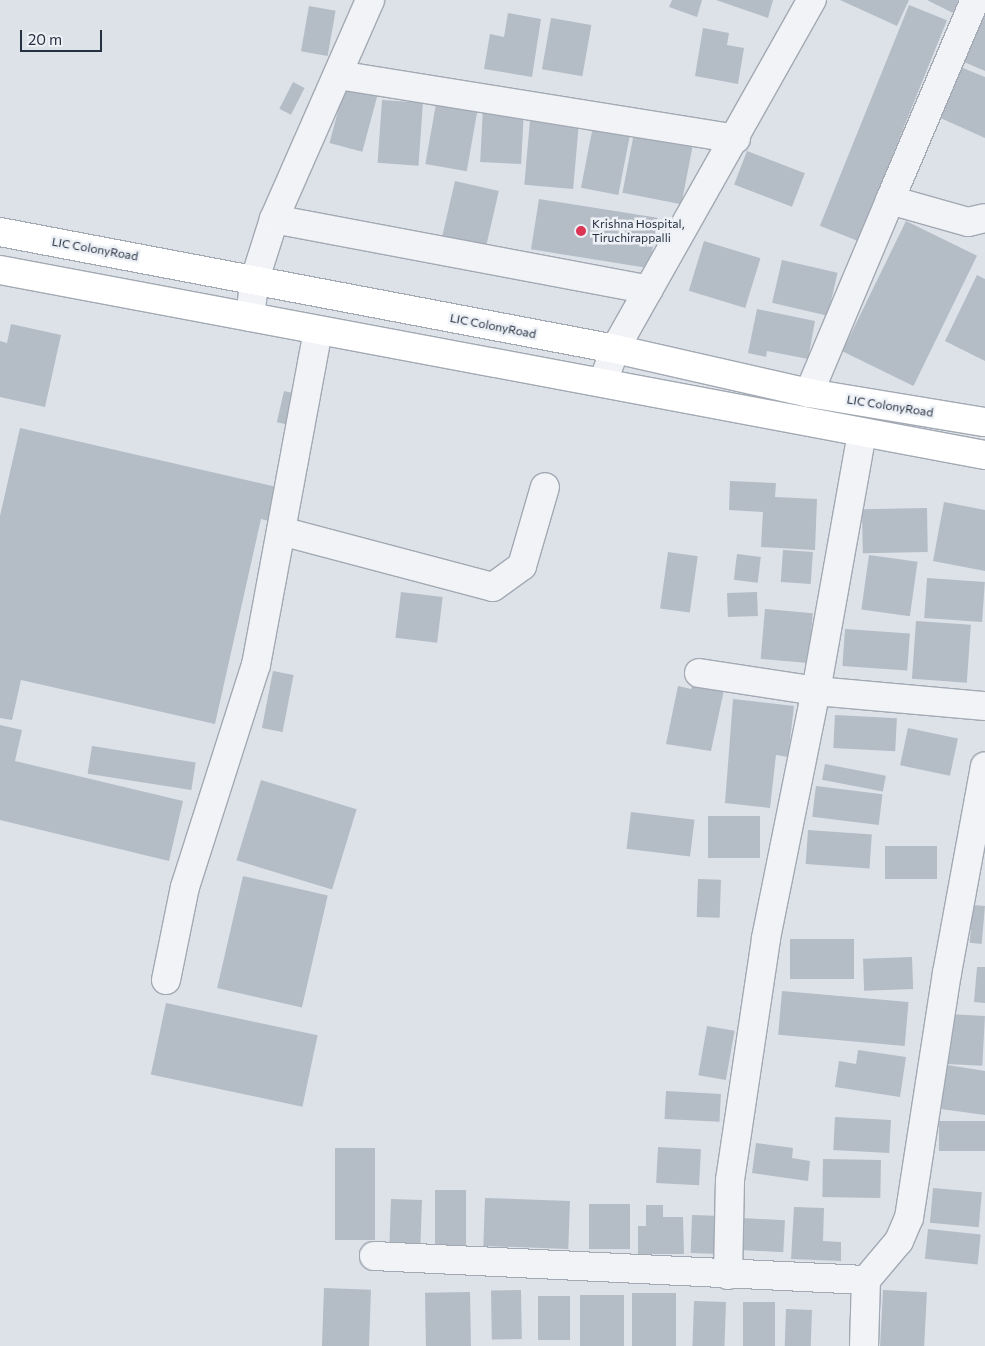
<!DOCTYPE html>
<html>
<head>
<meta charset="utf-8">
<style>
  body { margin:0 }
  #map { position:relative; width:985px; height:1346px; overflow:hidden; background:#dde2e9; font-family:Commissioner,sans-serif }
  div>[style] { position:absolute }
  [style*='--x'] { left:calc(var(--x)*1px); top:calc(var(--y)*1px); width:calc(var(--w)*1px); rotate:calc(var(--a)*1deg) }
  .building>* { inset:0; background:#b4bcc6; transform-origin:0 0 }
  .roads { filter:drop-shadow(1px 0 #a2a9b3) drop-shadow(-1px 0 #a2a9b3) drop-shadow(0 1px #a2a9b3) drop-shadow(0 -1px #a2a9b3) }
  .minor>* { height:28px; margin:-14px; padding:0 14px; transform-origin:14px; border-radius:14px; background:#f1f3f7 }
  .major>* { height:28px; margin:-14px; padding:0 14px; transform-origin:14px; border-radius:14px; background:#fff }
  .dots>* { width:14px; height:14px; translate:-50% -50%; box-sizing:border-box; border:2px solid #edf1f6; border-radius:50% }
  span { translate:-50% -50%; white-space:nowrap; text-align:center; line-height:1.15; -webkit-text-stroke:5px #edf1f6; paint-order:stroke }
  .poi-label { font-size:12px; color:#253041 }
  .left { translate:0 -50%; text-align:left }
  .street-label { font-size:12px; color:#253041 }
  .scale { position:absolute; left:20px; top:30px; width:82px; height:22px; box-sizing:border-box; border:2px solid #253041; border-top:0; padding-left:6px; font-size:15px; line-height:18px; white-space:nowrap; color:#253041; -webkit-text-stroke:4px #edf1f6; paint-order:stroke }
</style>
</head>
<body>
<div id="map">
  <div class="building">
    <i style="clip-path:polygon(672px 0,702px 0,697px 17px,669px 7px)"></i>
    <i style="clip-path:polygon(716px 0,773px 0,768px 18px)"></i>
    <i style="clip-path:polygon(840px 0,909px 0,897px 26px)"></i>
    <i style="clip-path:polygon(927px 0,958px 0,953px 13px)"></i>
    <i style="left:909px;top:5px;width:41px;height:238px;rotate:22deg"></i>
    <i style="left:309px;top:6px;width:27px;height:46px;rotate:10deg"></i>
    <i style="clip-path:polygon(508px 13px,541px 19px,532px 77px,484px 69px,490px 34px,504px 37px)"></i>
    <i style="clip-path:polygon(985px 15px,985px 71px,964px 62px)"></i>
    <i style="left:551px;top:18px;width:41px;height:52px;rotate:10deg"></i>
    <i style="clip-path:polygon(703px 28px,729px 33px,727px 45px,744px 48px,738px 84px,695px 76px)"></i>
    <i style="clip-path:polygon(958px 66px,985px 77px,985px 138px,936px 116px)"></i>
    <i style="left:293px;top:82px;width:13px;height:30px;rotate:27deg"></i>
    <i style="left:345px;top:85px;width:34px;height:60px;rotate:15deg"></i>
    <i style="left:437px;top:98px;width:42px;height:67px;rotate:10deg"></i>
    <i style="left:382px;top:100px;width:41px;height:63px;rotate:4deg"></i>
    <i style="left:483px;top:108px;width:41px;height:54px;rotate:3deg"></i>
    <i style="left:530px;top:120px;width:49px;height:65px;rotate:5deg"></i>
    <i style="left:636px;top:123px;width:60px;height:71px;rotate:11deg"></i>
    <i style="left:593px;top:126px;width:38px;height:63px;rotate:11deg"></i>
    <i style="left:747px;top:151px;width:62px;height:36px;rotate:21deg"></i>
    <i style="left:455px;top:181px;width:45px;height:65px;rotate:13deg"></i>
    <i style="left:539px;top:199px;width:120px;height:51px;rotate:9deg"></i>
    <i style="left:906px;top:221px;width:79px;height:145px;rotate:26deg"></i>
    <i style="left:704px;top:241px;width:59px;height:52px;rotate:17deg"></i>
    <i style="left:782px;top:260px;width:57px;height:44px;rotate:13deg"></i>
    <i style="clip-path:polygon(977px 275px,985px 279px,985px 361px,945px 341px)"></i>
    <i style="clip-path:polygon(757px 309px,815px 321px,808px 359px,767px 351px,766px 357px,748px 353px)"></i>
    <i style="clip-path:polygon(11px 324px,61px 335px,45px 407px,0 397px,0 341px,7px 343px)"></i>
    <i style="left:284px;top:391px;width:18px;height:32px;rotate:13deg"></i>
    <i style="clip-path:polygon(20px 428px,281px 488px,273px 522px,261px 519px,215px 724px,21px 680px,12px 720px,0 718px,0 516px)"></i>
    <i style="clip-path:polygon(730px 481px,776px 483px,775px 497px,817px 499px,815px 550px,761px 547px,763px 512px,729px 510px)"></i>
    <i style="clip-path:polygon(944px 502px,985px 510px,985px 571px,933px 561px)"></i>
    <i style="left:927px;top:508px;width:44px;height:65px;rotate:89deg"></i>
    <i style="left:783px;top:550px;width:30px;height:32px;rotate:4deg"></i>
    <i style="left:668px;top:552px;width:30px;height:57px;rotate:8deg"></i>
    <i style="left:737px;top:554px;width:24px;height:26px;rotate:7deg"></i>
    <i style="left:869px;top:555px;width:49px;height:55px;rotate:8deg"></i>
    <i style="left:927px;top:578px;width:58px;height:40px;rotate:4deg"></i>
    <i style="left:401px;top:592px;width:42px;height:46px;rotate:7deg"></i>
    <i style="left:757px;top:592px;width:24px;height:30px;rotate:88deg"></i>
    <i style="left:765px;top:609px;width:48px;height:50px;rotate:5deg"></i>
    <i style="left:916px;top:621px;width:55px;height:58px;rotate:4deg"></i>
    <i style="left:845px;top:629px;width:65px;height:37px;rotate:4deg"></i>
    <i style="left:273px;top:671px;width:21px;height:58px;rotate:11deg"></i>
    <i style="clip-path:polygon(693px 684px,724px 690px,711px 751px,666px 744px,678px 686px,691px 689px)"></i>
    <i style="clip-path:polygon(733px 699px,794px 706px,788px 757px,776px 755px,770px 808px,725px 803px)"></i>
    <i style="left:835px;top:715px;width:62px;height:33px;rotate:3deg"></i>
    <i style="clip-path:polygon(0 725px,22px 730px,15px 761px,183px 801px,169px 861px,0 820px)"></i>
    <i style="left:908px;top:728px;width:51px;height:38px;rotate:12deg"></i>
    <i style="left:92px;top:746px;width:105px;height:28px;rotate:9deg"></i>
    <i style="left:825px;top:764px;width:62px;height:16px;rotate:11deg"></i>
    <i style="left:261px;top:780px;width:100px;height:84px;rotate:17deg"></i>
    <i style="left:816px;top:786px;width:67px;height:31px;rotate:7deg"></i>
    <i style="left:631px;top:812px;width:64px;height:37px;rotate:7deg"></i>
    <i style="left:760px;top:816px;width:42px;height:52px;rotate:90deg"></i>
    <i style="left:808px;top:830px;width:64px;height:34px;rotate:4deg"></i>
    <i style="left:937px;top:846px;width:33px;height:52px;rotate:90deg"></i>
    <i style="left:243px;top:876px;width:87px;height:115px;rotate:13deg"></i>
    <i style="left:698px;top:879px;width:23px;height:38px;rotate:2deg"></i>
    <i style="left:973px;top:905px;width:12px;height:38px;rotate:5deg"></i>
    <i style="left:790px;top:939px;width:64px;height:40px"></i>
    <i style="left:912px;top:957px;width:32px;height:49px;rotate:88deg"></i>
    <i style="clip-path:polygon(977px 967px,985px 967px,985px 1003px,974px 1002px)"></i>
    <i style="left:782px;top:991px;width:127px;height:44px;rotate:5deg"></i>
    <i style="left:166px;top:1003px;width:155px;height:73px;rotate:12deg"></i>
    <i style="left:949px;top:1014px;width:36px;height:50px;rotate:3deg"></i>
    <i style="left:707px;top:1026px;width:28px;height:50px;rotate:10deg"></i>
    <i style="clip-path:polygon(858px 1050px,906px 1057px,900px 1097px,835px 1087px,839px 1061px,856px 1064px)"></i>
    <i style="clip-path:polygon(947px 1065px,985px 1071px,985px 1115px,941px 1109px)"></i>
    <i style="left:666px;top:1091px;width:55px;height:28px;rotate:3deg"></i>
    <i style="left:835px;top:1117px;width:56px;height:33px;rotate:3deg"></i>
    <i style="left:939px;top:1121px;width:46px;height:30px"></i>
    <i style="clip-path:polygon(756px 1143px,793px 1148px,792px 1158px,810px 1161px,808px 1181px,752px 1173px)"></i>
    <i style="left:658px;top:1147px;width:43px;height:36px;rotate:3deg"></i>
    <i style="left:375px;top:1148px;width:92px;height:40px;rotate:90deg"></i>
    <i style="left:823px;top:1159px;width:58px;height:38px;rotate:1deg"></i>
    <i style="left:933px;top:1188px;width:49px;height:35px;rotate:5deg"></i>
    <i style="left:435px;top:1190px;width:31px;height:58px"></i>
    <i style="left:485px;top:1198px;width:85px;height:48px;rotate:2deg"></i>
    <i style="left:391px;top:1199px;width:31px;height:44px;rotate:2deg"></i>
    <i style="left:589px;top:1204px;width:41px;height:45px"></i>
    <i style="clip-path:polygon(646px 1205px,663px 1205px,663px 1217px,683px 1217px,684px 1254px,638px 1254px,638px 1226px,646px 1226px)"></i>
    <i style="clip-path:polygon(794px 1207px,824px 1208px,823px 1241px,841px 1242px,841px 1261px,791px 1259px)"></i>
    <i style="left:692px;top:1215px;width:31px;height:38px;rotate:2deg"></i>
    <i style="left:742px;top:1218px;width:43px;height:32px;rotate:3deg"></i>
    <i style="left:928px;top:1229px;width:53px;height:30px;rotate:6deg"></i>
    <i style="left:324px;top:1288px;width:47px;height:58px;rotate:2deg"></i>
    <i style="left:521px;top:1290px;width:49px;height:30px;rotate:89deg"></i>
    <i style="left:883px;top:1290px;width:44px;height:56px;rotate:3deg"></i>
    <i style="left:470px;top:1292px;width:54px;height:45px;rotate:89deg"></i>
    <i style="left:632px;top:1293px;width:44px;height:53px"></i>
    <i style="left:580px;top:1295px;width:44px;height:51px"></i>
    <i style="left:538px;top:1296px;width:32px;height:44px"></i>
    <i style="left:694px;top:1301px;width:32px;height:45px;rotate:2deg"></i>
    <i style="left:743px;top:1302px;width:32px;height:44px"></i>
    <i style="left:786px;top:1309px;width:26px;height:37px;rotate:2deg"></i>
  </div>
  <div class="roads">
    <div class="minor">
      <i style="--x:338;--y:75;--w:403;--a:9.1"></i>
      <i style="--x:890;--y:200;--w:217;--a:-67"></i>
      <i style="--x:274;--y:219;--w:381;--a:10.7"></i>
      <i style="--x:250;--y:317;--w:38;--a:-83"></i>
      <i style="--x:255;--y:279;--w:63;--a:-72.4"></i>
      <i style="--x:274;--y:219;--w:239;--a:-66.3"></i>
      <i style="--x:603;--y:382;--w:35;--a:-70"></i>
      <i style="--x:615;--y:349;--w:401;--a:-60.6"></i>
      <i style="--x:809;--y:393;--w:209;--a:-67.2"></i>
      <i style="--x:890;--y:200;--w:81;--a:15.8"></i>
      <i style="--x:968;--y:222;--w:17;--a:-13"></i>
      <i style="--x:281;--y:531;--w:219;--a:14.8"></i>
      <i style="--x:493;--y:587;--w:36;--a:-36"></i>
      <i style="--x:522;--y:566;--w:82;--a:-73.8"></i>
      <i style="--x:699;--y:673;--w:118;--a:8.7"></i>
      <i style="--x:816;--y:691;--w:170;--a:5.1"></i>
      <i style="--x:166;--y:980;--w:95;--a:-78.5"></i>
      <i style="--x:185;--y:887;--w:233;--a:-72.3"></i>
      <i style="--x:256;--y:665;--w:339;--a:-79.5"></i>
      <i style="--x:374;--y:1256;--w:493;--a:2.8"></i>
      <i style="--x:728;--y:1275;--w:95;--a:-88.8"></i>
      <i style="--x:730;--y:1180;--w:245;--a:-81.5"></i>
      <i style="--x:766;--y:938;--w:252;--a:-78.6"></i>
      <i style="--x:816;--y:691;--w:262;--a:-79.9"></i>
      <i style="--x:864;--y:1346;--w:66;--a:-88.3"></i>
      <i style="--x:866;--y:1280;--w:51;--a:-49.8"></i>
      <i style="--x:899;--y:1241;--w:25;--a:-67"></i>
      <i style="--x:909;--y:1218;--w:248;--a:-81.2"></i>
      <i style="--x:947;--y:973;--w:210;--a:-79.6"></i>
    </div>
    <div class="major">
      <i style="--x:0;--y:232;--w:626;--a:10.77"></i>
      <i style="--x:615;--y:349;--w:199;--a:12.8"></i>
      <i style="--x:809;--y:393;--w:178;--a:9.4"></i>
      <i style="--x:0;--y:270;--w:1002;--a:10.64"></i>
    </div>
  </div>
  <div class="dots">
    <i style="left:581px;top:231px;background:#dc3453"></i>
  </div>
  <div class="poi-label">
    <span class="left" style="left:592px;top:231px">Krishna Hospital,<br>Tiruchirappalli</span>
  </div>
  <div class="street-label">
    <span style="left:95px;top:249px;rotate:10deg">LIC ColonyRoad</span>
    <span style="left:493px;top:326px;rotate:11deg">LIC ColonyRoad</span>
    <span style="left:890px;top:406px;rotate:9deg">LIC ColonyRoad</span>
  </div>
  <div class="scale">20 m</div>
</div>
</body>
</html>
